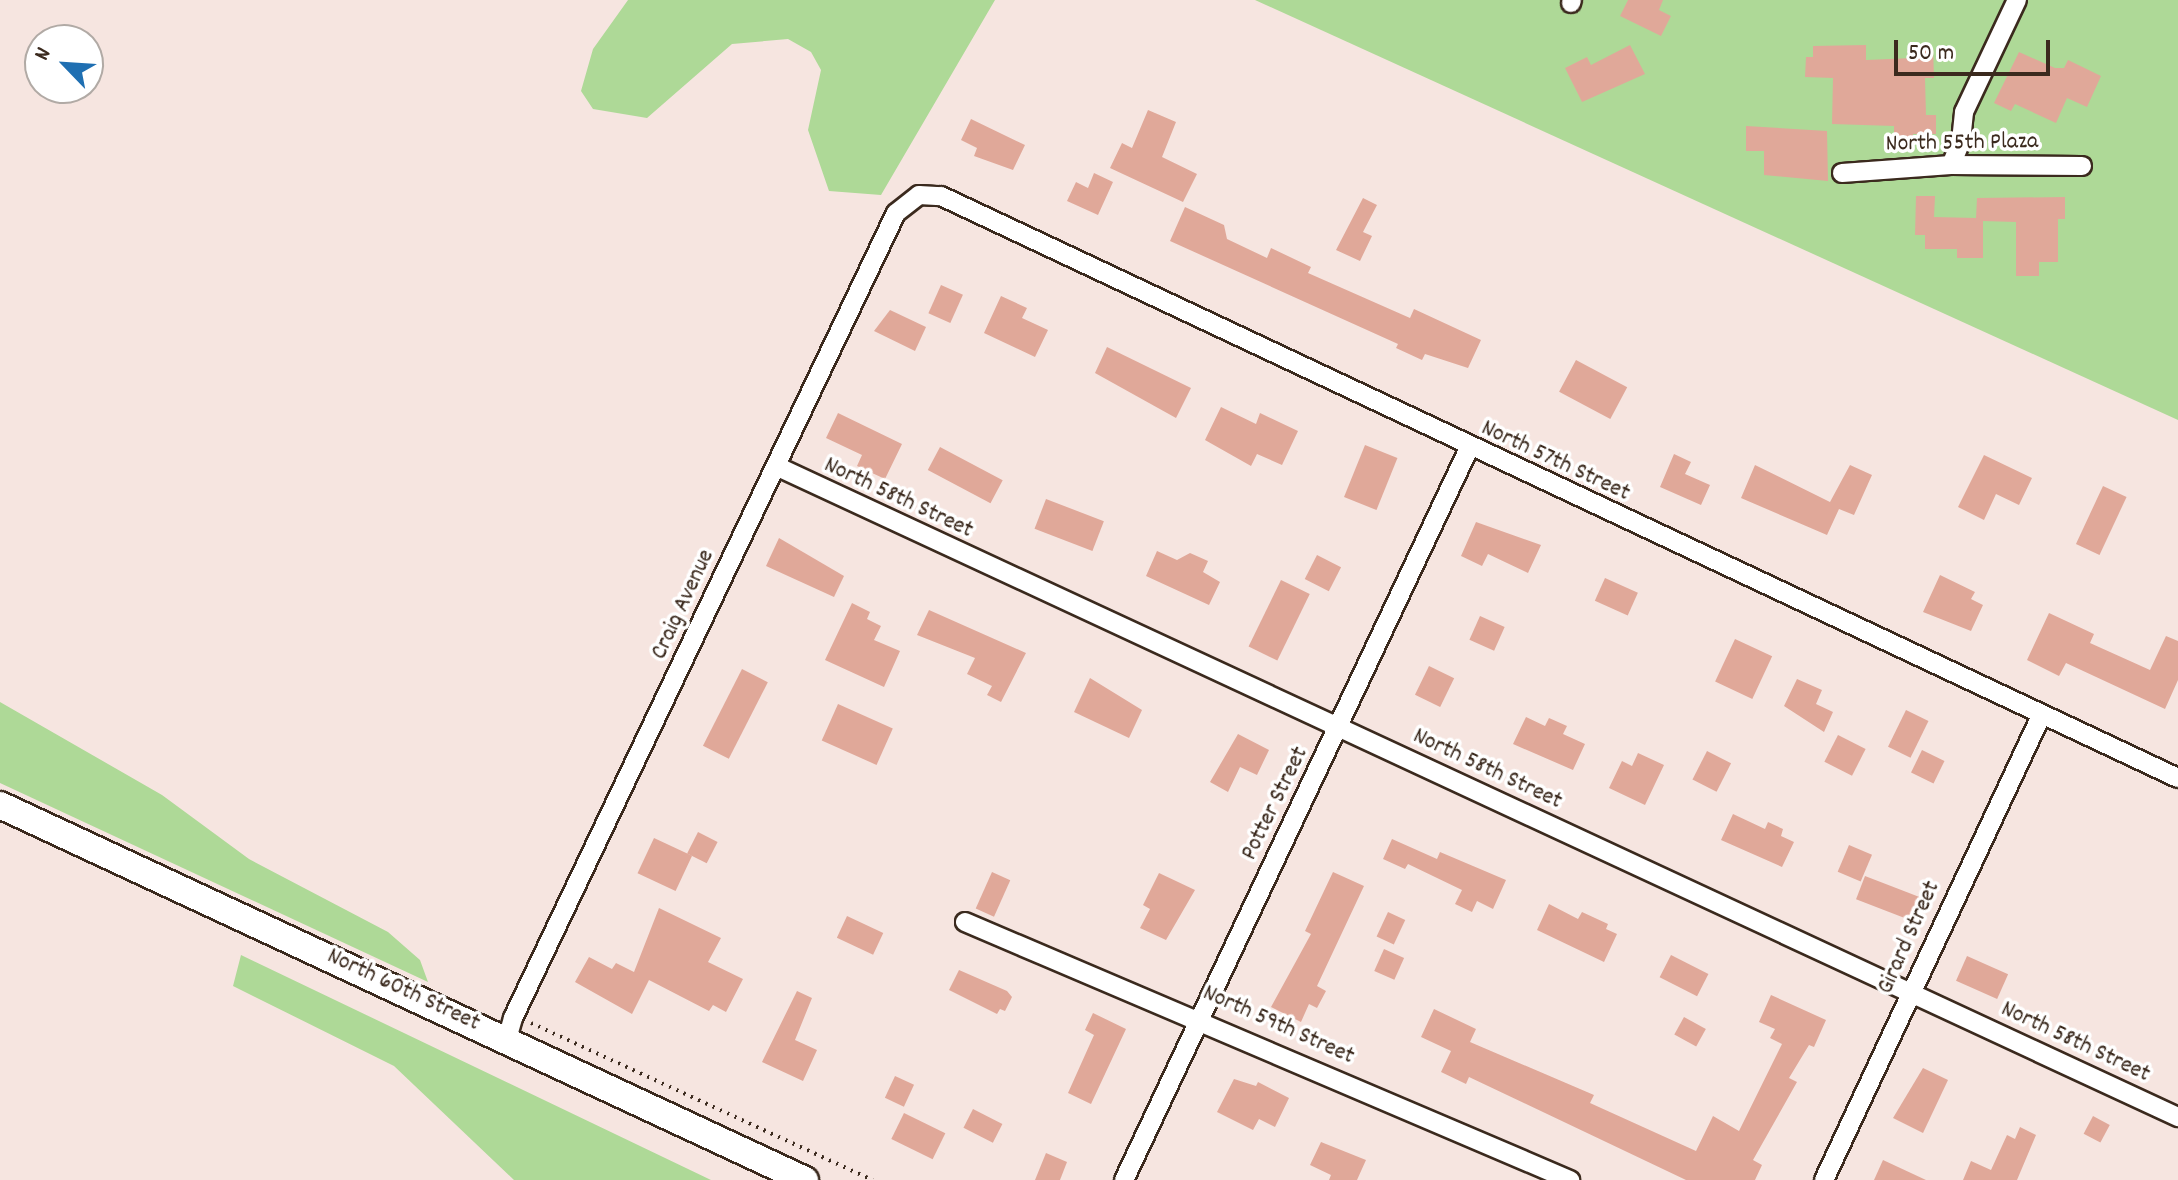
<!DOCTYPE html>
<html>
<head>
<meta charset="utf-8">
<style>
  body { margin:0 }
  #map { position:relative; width:2178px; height:1180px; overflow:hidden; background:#f6e5e0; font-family:Dekko,sans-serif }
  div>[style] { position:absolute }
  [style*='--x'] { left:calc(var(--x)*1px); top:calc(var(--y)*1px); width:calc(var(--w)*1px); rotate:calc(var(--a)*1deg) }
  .green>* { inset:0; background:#aed997 }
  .building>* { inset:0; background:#e0a899; transform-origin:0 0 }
  .path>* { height:4px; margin-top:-2px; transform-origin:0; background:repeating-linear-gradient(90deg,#3b2a1e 0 2px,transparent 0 8px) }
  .roads { filter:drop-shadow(2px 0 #3b2a1e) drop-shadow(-2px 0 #3b2a1e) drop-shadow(0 2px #3b2a1e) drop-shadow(0 -2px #3b2a1e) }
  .minor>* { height:18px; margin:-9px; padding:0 9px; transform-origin:9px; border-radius:9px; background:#fff }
  .secondary>* { height:26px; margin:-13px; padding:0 13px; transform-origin:13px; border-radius:13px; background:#fff }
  span { translate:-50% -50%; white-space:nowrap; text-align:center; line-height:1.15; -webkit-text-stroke:7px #fff; paint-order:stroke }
  .street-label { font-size:24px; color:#3b2a1e }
  .north { position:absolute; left:24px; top:24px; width:80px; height:80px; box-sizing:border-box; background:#fff; border:2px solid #b1aaa5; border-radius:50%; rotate:295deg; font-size:22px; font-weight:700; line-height:32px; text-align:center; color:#3b2a1e }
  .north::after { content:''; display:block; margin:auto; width:28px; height:36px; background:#1f6fb2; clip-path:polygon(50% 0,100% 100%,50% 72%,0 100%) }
  .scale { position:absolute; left:1894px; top:40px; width:156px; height:36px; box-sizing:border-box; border:4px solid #3b2a1e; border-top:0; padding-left:10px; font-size:24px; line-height:28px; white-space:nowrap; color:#3b2a1e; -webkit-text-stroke:6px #fff; paint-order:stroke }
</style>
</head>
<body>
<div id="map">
  <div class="green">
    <i style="clip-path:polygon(628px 0,995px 0,881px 195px,829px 191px,808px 130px,821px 70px,811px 52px,788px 39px,732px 44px,647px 118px,593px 109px,581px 91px,593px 49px)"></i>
    <i style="clip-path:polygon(1255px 0,2178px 0,2178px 420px)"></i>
    <i style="clip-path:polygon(0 702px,162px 795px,249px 859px,388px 932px,420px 960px,428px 982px,0 783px)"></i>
    <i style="clip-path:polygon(241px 955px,711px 1180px,514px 1180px,394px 1066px,233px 986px)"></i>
  </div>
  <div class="building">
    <i style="clip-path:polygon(1628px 0,1663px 0,1659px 10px,1671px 16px,1661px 36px,1620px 16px)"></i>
    <i style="clip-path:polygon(1630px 45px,1645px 74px,1582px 102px,1565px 68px,1587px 57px,1591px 65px)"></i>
    <i style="clip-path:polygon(1866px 45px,1866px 60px,1913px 58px,1912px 49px,1933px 48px,1934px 78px,1925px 78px,1926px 115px,1936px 115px,1936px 134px,1913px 134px,1913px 142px,1894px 142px,1894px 126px,1832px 124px,1833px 78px,1805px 77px,1806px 57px,1813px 57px,1813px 46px)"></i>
    <i style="clip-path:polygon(2019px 52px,2055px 68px,2064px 68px,2068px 60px,2101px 76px,2087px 107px,2067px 98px,2056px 123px,2015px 104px,2011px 111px,1994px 103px)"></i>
    <i style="clip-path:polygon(1148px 110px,1176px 122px,1162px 157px,1197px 174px,1183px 202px,1110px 168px,1122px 143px,1132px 148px)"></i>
    <i style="clip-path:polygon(971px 119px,1025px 145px,1013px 170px,974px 156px,977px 148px,961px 140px)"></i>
    <i style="clip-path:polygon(1746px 126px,1827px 131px,1828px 181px,1764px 175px,1764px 151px,1746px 151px)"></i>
    <i style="clip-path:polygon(1094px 173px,1113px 182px,1098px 215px,1067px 201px,1076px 182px,1088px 188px)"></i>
    <i style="clip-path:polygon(1916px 196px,1935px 196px,1934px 217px,1976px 218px,1977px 198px,2065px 197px,2065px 219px,2058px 219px,2058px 262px,2039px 262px,2039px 276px,2016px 276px,2016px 222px,1983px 221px,1983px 258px,1957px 258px,1957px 249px,1925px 249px,1925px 235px,1915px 235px)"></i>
    <i style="clip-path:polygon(1363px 198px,1377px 205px,1363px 232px,1372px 236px,1360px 261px,1336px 250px)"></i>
    <i style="clip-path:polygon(1185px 207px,1224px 225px,1227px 239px,1267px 258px,1271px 248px,1311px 267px,1308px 273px,1410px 318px,1414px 309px,1481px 340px,1468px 368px,1425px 354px,1422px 360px,1396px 348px,1398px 344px,1170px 241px)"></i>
    <i style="left:941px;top:285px;width:24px;height:31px;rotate:24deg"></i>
    <i style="clip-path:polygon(1001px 296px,1027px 308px,1022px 318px,1048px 330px,1035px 357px,984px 333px)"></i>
    <i style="clip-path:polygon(890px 310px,926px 327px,915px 351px,874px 331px)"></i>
    <i style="clip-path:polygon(1107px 347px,1191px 388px,1176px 418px,1095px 373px)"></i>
    <i style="left:1576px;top:360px;width:58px;height:36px;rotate:28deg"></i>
    <i style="clip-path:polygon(1221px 407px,1256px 424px,1260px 413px,1298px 431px,1282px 465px,1257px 454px,1251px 466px,1205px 440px)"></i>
    <i style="clip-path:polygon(838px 413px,902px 444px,885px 479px,857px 466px,862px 455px,826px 438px)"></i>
    <i style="left:1365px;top:445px;width:35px;height:56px;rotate:22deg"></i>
    <i style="left:940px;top:447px;width:71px;height:26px;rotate:28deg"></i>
    <i style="clip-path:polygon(1674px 454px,1691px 462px,1685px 474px,1710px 485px,1701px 505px,1660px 487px)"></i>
    <i style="clip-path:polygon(1984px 455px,2032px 478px,2019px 505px,1996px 494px,1984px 520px,1958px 507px)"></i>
    <i style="clip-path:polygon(1755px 465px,1830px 502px,1850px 465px,1872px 475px,1854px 515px,1839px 509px,1827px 535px,1741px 498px)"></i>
    <i style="left:2103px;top:486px;width:26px;height:64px;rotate:25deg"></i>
    <i style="left:1046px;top:499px;width:62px;height:32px;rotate:21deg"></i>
    <i style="clip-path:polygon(1476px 522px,1541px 545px,1528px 573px,1488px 554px,1482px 566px,1461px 556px)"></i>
    <i style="clip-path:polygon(779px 538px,844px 576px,834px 597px,766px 566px)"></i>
    <i style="clip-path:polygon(1157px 551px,1177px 560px,1190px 553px,1208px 561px,1203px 572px,1220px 582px,1209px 605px,1146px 576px)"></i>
    <i style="left:1317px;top:555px;width:27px;height:27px;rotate:27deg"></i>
    <i style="clip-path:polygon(1940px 575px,1975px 592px,1971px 599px,1983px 605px,1971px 631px,1923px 612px)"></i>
    <i style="left:1605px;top:578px;width:36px;height:25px;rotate:24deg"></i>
    <i style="left:1281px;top:580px;width:32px;height:74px;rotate:26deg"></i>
    <i style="clip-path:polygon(852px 603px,870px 612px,867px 619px,881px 626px,874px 640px,900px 651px,884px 687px,825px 660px)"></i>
    <i style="clip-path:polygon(929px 610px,1026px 653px,1001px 702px,987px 695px,992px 686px,967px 674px,975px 658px,917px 635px)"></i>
    <i style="clip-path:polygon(2049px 613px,2094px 634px,2090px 643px,2150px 670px,2166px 636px,2178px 641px,2178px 680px,2165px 709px,2066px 663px,2059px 676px,2027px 660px)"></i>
    <i style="left:1480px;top:616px;width:27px;height:26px;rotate:24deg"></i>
    <i style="left:1735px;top:639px;width:41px;height:47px;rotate:25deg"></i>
    <i style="left:1429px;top:666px;width:28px;height:32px;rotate:26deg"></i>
    <i style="left:742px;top:669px;width:29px;height:86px;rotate:27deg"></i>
    <i style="clip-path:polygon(1090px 678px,1142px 710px,1129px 738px,1074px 712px)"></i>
    <i style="clip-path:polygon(1797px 679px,1822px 690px,1816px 704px,1833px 712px,1824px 732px,1784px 706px)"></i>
    <i style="left:838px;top:704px;width:60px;height:40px;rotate:24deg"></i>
    <i style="left:1906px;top:710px;width:25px;height:41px;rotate:26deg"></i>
    <i style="clip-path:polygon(1526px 717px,1545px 726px,1549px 718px,1567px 726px,1563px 734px,1585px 744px,1573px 770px,1513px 744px)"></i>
    <i style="clip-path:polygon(1238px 734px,1269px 750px,1257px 775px,1240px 767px,1228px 792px,1210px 782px)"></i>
    <i style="left:1838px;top:735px;width:31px;height:30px;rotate:27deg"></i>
    <i style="left:1922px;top:750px;width:25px;height:25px;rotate:26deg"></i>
    <i style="left:1707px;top:751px;width:27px;height:32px;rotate:27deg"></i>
    <i style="clip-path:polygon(1638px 753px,1664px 765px,1645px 805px,1609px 788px,1622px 761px,1632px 766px)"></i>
    <i style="clip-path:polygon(1733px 814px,1765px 829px,1768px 822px,1783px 829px,1781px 836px,1794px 842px,1782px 867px,1721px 840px)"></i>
    <i style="left:698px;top:832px;width:22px;height:24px;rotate:27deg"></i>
    <i style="left:654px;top:838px;width:42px;height:39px;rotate:25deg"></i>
    <i style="clip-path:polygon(1392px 839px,1437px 859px,1440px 852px,1506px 880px,1493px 909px,1477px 901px,1472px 912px,1455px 904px,1462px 890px,1408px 864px,1405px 869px,1383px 859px)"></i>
    <i style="left:1849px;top:845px;width:25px;height:29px;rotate:23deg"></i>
    <i style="left:992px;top:872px;width:20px;height:40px;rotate:24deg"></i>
    <i style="clip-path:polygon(1333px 872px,1364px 886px,1317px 986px,1326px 991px,1317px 1008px,1309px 1004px,1301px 1022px,1271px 1007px,1311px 934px,1305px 931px)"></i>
    <i style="clip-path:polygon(1159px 873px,1195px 890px,1166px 940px,1140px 928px,1150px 909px,1143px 905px)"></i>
    <i style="left:1865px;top:876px;width:59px;height:25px;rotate:21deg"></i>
    <i style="clip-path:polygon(1549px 904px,1578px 919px,1582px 912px,1608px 924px,1606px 929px,1617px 934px,1604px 962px,1537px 930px)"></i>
    <i style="clip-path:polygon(659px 908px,721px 938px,708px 962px,743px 979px,726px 1012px,713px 1005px,709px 1011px,649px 980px,632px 1014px,575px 982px,589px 957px,612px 969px,616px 963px,634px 972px)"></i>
    <i style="left:1388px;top:912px;width:19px;height:27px;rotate:25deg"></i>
    <i style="left:847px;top:916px;width:40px;height:24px;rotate:25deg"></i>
    <i style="left:1384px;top:949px;width:22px;height:24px;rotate:24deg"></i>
    <i style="left:1671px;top:955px;width:42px;height:25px;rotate:27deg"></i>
    <i style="left:1967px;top:956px;width:45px;height:27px;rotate:24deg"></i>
    <i style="clip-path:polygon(959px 970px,1007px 991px,1012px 997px,1005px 1011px,1000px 1009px,997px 1014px,949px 990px)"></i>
    <i style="clip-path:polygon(797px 991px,812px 998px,795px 1040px,817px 1050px,803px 1081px,762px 1062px)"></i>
    <i style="clip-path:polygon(1771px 995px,1826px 1020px,1814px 1047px,1809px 1045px,1789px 1078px,1797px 1082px,1753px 1160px,1762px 1165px,1755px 1180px,1686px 1180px,1469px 1077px,1466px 1084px,1441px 1072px,1451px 1051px,1421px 1037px,1434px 1009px,1476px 1029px,1470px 1042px,1594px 1095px,1590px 1103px,1696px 1151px,1713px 1116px,1739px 1131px,1782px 1044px,1770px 1038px,1775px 1029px,1759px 1022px)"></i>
    <i style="clip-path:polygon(1093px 1013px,1126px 1029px,1091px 1104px,1068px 1093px,1094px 1035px,1085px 1030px)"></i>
    <i style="left:1684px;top:1017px;width:25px;height:20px;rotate:29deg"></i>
    <i style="clip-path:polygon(1923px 1068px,1948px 1080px,1923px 1133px,1893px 1118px)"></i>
    <i style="left:895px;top:1076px;width:21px;height:24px;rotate:25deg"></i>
    <i style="clip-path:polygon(1234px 1079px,1256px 1086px,1258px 1082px,1289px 1098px,1275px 1127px,1259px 1119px,1253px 1130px,1217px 1112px)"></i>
    <i style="left:973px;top:1109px;width:33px;height:21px;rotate:27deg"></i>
    <i style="left:904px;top:1113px;width:46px;height:29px;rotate:26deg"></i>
    <i style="left:2093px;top:1116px;width:19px;height:20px;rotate:28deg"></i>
    <i style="clip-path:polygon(2020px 1127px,2036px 1135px,2017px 1180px,1963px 1180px,1971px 1161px,1991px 1170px,2007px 1135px,2015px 1139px)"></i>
    <i style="clip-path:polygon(1321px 1142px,1366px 1160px,1357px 1180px,1329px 1180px,1331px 1175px,1310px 1165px)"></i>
    <i style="clip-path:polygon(1046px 1153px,1067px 1162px,1060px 1180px,1035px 1180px)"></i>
    <i style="clip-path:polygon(1883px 1160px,1926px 1180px,1874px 1180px)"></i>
  </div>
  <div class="path">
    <i style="--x:531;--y:1023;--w:376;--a:24.7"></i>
  </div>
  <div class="roads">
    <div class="minor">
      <i style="--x:1571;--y:3;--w:3;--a:-72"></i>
      <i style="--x:1951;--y:165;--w:26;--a:-67"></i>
      <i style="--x:1961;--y:141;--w:29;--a:-84"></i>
      <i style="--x:1964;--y:112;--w:124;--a:-64.7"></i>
      <i style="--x:1842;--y:173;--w:109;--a:-4.2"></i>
      <i style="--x:1951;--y:165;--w:131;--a:0.4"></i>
      <i style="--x:776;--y:466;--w:1546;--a:24.91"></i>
      <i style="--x:965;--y:922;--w:658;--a:23.1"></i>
      <i style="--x:507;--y:1039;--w:22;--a:-74"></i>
      <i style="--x:513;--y:1018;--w:891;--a:-64.56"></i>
      <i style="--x:896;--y:213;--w:29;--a:-38"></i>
      <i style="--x:919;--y:195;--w:22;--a:3"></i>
      <i style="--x:941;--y:196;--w:1367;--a:25.2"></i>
      <i style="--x:1124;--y:1180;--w:809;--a:-64.76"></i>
      <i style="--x:1824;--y:1180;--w:512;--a:-64.94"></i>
    </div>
    <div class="secondary">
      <i style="--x:0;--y:805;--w:888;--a:24.98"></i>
    </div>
  </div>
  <div class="street-label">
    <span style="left:1962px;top:144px;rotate:-1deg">North 55th Plaza</span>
    <span style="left:1555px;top:462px;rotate:25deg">North 57th Street</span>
    <span style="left:898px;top:499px;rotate:25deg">North 58th Street</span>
    <span style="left:684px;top:605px;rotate:-65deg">Craig Avenue</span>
    <span style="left:1487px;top:770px;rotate:25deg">North 58th Street</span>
    <span style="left:1276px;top:804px;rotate:-64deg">Potter Street</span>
    <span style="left:1910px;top:938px;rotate:-66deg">Girard Street</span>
    <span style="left:403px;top:991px;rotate:25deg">North 60th Street</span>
    <span style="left:1278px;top:1026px;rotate:24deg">North 59th Street</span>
    <span style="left:2075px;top:1043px;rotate:25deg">North 58th Street</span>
  </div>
  <div class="north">N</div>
  <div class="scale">50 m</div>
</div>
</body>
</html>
